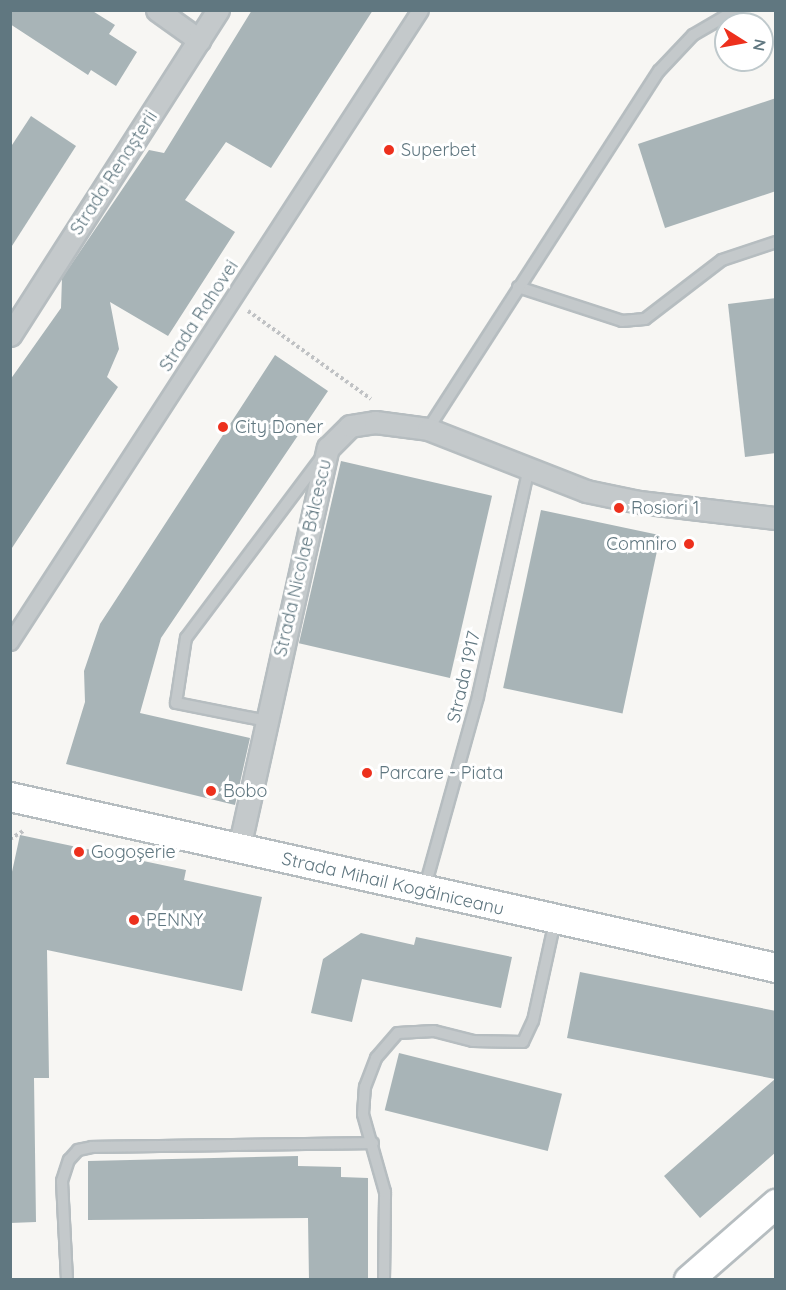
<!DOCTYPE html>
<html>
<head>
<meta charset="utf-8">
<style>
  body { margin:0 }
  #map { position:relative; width:786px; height:1290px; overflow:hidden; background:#f7f6f3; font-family:Quicksand,sans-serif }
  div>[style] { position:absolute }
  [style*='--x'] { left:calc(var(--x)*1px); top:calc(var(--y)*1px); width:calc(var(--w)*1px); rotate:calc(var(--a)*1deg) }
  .building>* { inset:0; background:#a8b4b7; transform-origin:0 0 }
  .path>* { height:4px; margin-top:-2px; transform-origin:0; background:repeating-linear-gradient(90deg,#c0c2c4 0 3px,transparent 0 6px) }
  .roads { filter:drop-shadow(2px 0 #b6bdc0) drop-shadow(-2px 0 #b6bdc0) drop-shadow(0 2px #b6bdc0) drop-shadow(0 -2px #b6bdc0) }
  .service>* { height:10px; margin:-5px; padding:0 5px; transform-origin:5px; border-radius:5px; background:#c4c9cb }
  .pedestrian>* { height:15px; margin:-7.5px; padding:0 7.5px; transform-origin:7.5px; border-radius:7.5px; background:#c4c9cb }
  .minor>* { height:21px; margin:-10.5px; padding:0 10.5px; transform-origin:10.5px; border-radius:10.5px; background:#c4c9cb }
  .secondary>* { height:28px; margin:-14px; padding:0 14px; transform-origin:14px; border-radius:14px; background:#fff }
  .dots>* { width:16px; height:16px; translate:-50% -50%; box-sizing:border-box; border:3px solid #fff; border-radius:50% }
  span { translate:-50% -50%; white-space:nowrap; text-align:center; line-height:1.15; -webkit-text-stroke:6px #fff; paint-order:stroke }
  .poi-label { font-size:18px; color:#607780 }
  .left { translate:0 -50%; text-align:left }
  .right { translate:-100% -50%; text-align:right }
  .street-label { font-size:18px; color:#607780 }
  .frame { position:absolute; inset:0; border:12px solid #607780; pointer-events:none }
  .north { position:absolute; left:714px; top:12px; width:60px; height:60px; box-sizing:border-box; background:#fff; border:2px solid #bfc9cc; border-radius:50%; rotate:101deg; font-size:16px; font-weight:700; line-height:24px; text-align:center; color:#607780 }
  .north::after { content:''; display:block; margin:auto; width:21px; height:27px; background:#ed301d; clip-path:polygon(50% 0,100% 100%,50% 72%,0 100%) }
</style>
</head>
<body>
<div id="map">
  <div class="building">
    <i style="clip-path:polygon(10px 10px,91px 10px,115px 25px,109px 34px,137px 52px,116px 86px,91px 70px,88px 75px,10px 24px)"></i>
    <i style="clip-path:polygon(252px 10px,373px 10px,271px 168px,226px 142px,185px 200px,235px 232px,168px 336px,110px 302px,119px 349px,107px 377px,118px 387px,10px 551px,10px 380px,61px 308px,62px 278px,149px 150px,164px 153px)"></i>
    <i style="clip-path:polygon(776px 98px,776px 191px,665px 228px,638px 144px)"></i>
    <i style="clip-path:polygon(31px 116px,76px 146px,10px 249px,10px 148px)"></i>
    <i style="clip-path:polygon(776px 298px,776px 453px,745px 457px,728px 304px)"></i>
    <i style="clip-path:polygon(275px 355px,328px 391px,161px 638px,140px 713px,250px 738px,235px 805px,66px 764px,85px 702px,84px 671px,100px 624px)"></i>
    <i style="left:341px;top:461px;width:155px;height:187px;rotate:13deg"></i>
    <i style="left:541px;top:510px;width:122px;height:182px;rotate:12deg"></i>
    <i style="clip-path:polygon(20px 835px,186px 870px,184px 880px,262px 897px,242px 991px,47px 950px,49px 1078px,34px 1078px,36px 1222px,10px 1223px,10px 881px)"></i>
    <i style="clip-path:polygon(361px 933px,414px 945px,416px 937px,512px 957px,501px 1008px,362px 979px,352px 1022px,311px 1013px,323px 959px)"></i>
    <i style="clip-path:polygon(580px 972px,776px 1011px,776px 1152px,700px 1218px,664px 1176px,775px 1079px,567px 1038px)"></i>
    <i style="left:399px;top:1053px;width:168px;height:59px;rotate:14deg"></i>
    <i style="clip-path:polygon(298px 1156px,298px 1166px,341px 1167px,341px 1177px,368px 1178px,368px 1280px,309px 1280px,308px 1218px,88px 1220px,88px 1161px)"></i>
  </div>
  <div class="path">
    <i style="--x:248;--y:311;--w:151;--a:35.6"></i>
    <i style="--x:10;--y:839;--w:17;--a:-31"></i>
  </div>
  <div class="roads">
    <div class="service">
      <i style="--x:518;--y:287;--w:109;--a:18.1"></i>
      <i style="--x:622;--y:321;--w:23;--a:-5"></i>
      <i style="--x:645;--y:319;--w:97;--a:-37.5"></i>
      <i style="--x:722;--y:260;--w:57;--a:-18.4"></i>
      <i style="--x:428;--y:429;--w:426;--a:-57.2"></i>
      <i style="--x:659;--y:71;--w:50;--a:-46.6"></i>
      <i style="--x:693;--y:35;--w:50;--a:-30.2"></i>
      <i style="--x:267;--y:721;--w:93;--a:-168.8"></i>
      <i style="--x:176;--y:703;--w:66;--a:-81.3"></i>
      <i style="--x:186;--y:638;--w:225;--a:-53.1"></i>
      <i style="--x:424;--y:890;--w:201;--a:-74.4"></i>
      <i style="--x:478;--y:696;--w:234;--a:-77.4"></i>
      <i style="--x:67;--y:1280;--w:99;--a:-92.9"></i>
      <i style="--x:62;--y:1181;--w:22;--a:-72"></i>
      <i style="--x:69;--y:1160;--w:13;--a:-48"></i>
      <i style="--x:78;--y:1150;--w:14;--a:-12"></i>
      <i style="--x:92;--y:1147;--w:281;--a:-0.8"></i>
      <i style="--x:384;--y:1280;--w:88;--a:-89.3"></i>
      <i style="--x:385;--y:1192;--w:81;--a:-105.8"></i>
      <i style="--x:363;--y:1114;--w:27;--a:-86"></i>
      <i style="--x:365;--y:1087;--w:31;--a:-69"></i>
      <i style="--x:376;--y:1058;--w:33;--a:-49"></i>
      <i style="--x:398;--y:1033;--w:36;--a:-3"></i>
      <i style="--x:434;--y:1031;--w:40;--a:14.4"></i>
      <i style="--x:473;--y:1041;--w:50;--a:1.1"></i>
      <i style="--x:523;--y:1042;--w:23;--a:-65"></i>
      <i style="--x:533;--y:1021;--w:102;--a:-77.6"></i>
    </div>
    <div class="pedestrian">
      <i style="--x:10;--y:642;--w:753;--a:-57.03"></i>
    </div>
    <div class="minor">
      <i style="--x:157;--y:10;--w:52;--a:35.5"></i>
      <i style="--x:10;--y:335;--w:386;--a:-57.4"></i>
      <i style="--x:239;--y:848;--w:410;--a:-77.5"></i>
      <i style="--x:328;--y:448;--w:31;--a:-45"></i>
      <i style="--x:350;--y:426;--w:25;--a:-9"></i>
      <i style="--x:375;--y:422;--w:53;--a:7.5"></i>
      <i style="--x:428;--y:429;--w:170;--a:21.4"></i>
      <i style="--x:586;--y:491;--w:54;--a:11.7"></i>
      <i style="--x:639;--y:502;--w:138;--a:6.7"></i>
    </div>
    <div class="secondary">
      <i style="--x:10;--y:797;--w:785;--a:12.58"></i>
      <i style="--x:689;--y:1280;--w:116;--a:-41.1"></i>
    </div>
  </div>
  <div class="dots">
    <i style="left:389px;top:150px;background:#ed301d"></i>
    <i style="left:223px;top:427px;background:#ed301d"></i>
    <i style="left:619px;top:508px;background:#ed301d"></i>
    <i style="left:689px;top:544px;background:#ed301d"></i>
    <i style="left:367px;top:773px;background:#ed301d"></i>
    <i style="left:211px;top:791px;background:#ed301d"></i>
    <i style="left:79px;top:852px;background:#ed301d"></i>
    <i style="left:134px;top:920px;background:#ed301d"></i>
  </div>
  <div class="poi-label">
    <span class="left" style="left:401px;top:150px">Superbet</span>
    <span class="left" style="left:235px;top:427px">City Doner</span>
    <span class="left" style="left:631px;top:508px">Rosiori 1</span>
    <span class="right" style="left:677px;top:544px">Comniro</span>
    <span class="left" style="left:379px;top:773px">Parcare - Piata</span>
    <span class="left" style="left:223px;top:791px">Bobo</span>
    <span class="left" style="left:91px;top:852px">Gogoșerie</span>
    <span class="left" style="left:146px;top:920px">PENNY</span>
  </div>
  <div class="street-label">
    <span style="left:114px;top:173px;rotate:-57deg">Strada Renașterii</span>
    <span style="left:199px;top:316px;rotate:-57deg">Strada Rahovei</span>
    <span style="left:303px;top:558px;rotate:-77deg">Strada Nicolae Bălcescu</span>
    <span style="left:464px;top:677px;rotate:-77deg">Strada 1917</span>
    <span style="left:393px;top:884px;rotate:13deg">Strada Mihail Kogălniceanu</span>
  </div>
  <div class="frame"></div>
  <div class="north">N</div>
</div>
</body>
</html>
